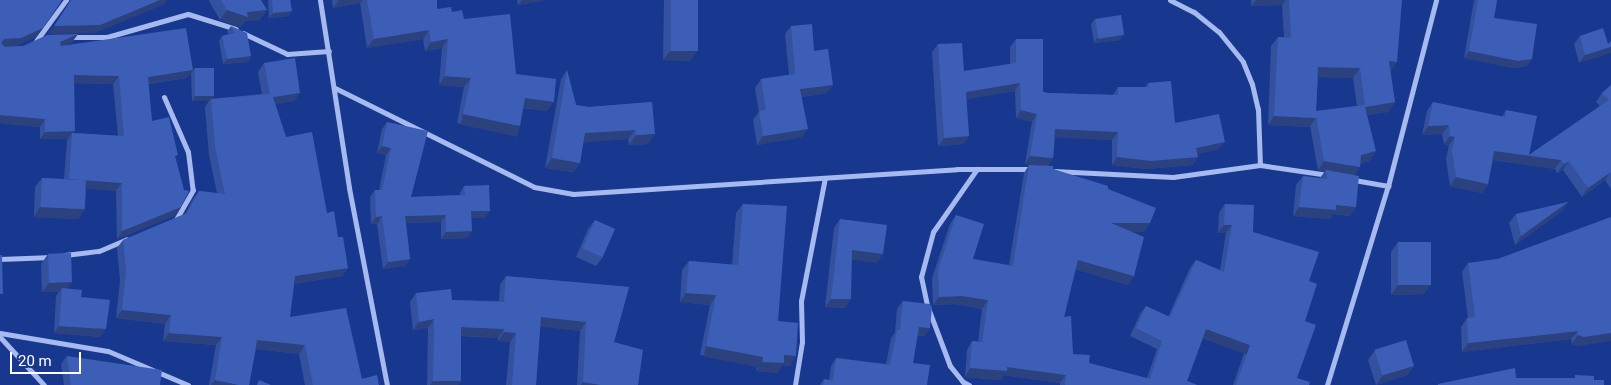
<!DOCTYPE html>
<html>
<head>
<meta charset="utf-8">
<style>
  body { margin:0 }
  #map { position:relative; width:1611px; height:385px; overflow:hidden; background:#183890; font-family:Roboto,sans-serif }
  div>[style] { position:absolute }
  [style*='--x'] { left:calc(var(--x)*1px); top:calc(var(--y)*1px); width:calc(var(--w)*1px); rotate:calc(var(--a)*1deg) }
  .minor>* { height:5px; margin:-2.5px; padding:0 2.5px; transform-origin:2.5px; border-radius:2.5px; background:#a6baef }
  .wall>* { inset:0; background:#34519d }
  .shaded-wall>* { inset:0; background:#2b427f; transform-origin:0 0 }
  .building>* { inset:0; background:#3d5eb6; transform-origin:0 0 }
  span { translate:-50% -50%; white-space:nowrap; text-align:center; line-height:1.15; -webkit-text-stroke:5px #183890; paint-order:stroke }
  .scale { position:absolute; left:10px; top:352px; width:71px; height:22px; box-sizing:border-box; border:2px solid #fff; border-top:0; padding-left:6px; font-size:15px; line-height:18px; white-space:nowrap; color:#fff; -webkit-text-stroke:4px #183890; paint-order:stroke }
</style>
</head>
<body>
<div id="map">
  <div class="minor">
    <i style="--x:320;--y:0;--w:190;--a:81.2"></i>
    <i style="--x:349;--y:188;--w:201;--a:79.1"></i>
    <i style="--x:1170;--y:0;--w:27;--a:27"></i>
    <i style="--x:1194;--y:12;--w:32;--a:39"></i>
    <i style="--x:1219;--y:32;--w:38;--a:51"></i>
    <i style="--x:1243;--y:62;--w:24;--a:68"></i>
    <i style="--x:1252;--y:84;--w:26;--a:77"></i>
    <i style="--x:1258;--y:109;--w:56;--a:88"></i>
    <i style="--x:243;--y:33;--w:49;--a:25.5"></i>
    <i style="--x:287;--y:54;--w:42;--a:-4.1"></i>
    <i style="--x:70;--y:37;--w:37;--a:0"></i>
    <i style="--x:107;--y:37;--w:84;--a:-15.9"></i>
    <i style="--x:188;--y:14;--w:50;--a:17.4"></i>
    <i style="--x:36;--y:41;--w:51;--a:-53.8"></i>
    <i style="--x:335;--y:88;--w:222;--a:26.4"></i>
    <i style="--x:534;--y:187;--w:40;--a:10"></i>
    <i style="--x:573;--y:194;--w:385;--a:-3.7"></i>
    <i style="--x:957;--y:169;--w:76;--a:0"></i>
    <i style="--x:164;--y:97;--w:60;--a:66.4"></i>
    <i style="--x:188;--y:152;--w:38;--a:83"></i>
    <i style="--x:193;--y:190;--w:34;--a:120"></i>
    <i style="--x:1054;--y:171;--w:119;--a:2.9"></i>
    <i style="--x:1173;--y:177;--w:88;--a:-7.9"></i>
    <i style="--x:1260;--y:165;--w:69;--a:8.4"></i>
    <i style="--x:1354;--y:180;--w:35;--a:10"></i>
    <i style="--x:65;--y:255;--w:34;--a:-7"></i>
    <i style="--x:99;--y:251;--w:30;--a:-23"></i>
    <i style="--x:0;--y:259;--w:52;--a:-2.2"></i>
    <i style="--x:0;--y:333;--w:109;--a:9.5"></i>
    <i style="--x:108;--y:351;--w:87;--a:23"></i>
    <i style="--x:0;--y:337;--w:65;--a:47.5"></i>
    <i style="--x:795;--y:385;--w:44;--a:-80.8"></i>
    <i style="--x:802;--y:342;--w:41;--a:-91.4"></i>
    <i style="--x:801;--y:301;--w:125;--a:-79"></i>
    <i style="--x:969;--y:385;--w:7;--a:-153"></i>
    <i style="--x:963;--y:382;--w:21;--a:-129"></i>
    <i style="--x:950;--y:366;--w:65;--a:-110.7"></i>
    <i style="--x:927;--y:305;--w:29;--a:-102"></i>
    <i style="--x:921;--y:277;--w:47;--a:-75.1"></i>
    <i style="--x:933;--y:232;--w:77;--a:-55.1"></i>
    <i style="--x:1327;--y:385;--w:208;--a:-73"></i>
    <i style="--x:1388;--y:186;--w:192;--a:-75.5"></i>
  </div>
  <div class="wall">
    <i style="clip-path:polygon(evenodd,0 0,37px 36px,16px 46px,5px 47px,23px 46px,78px 34px,72px 42px,66px 45px,187px 78px,148px 84px,152px 121px,175px 159px,181px 207px,176px 215px,117px 239px,116px 191px,86px 188px,85px 209px,78px 219px,34px 217px,35px 187px,42px 178px,64px 179px,67px 141px,68px 139px,40px 139px,40px 127px,0 123px,0 0,74px 83px,113px 84px,118px 136px,74px 133px,74px 83px)"></i>
    <i style="clip-path:polygon(210px 0,261px 0,260px 20px,245px 21px,241px 27px,220px 20px,209px 1px)"></i>
    <i style="clip-path:polygon(268px 0,290px 0,292px 11px,288px 16px,269px 18px)"></i>
    <i style="clip-path:polygon(332px 0,437px 0,437px 9px,452px 12px,464px 19px,516px 74px,547px 111px,523px 108px,514px 135px,457px 123px,464px 87px,439px 85px,442px 48px,425px 51px,423px 39px,367px 48px,360px 3px,333px 8px)"></i>
    <i style="clip-path:polygon(517px 0,546px 0,518px 5px)"></i>
    <i style="clip-path:polygon(664px 0,698px 0,697px 51px,690px 61px,663px 60px)"></i>
    <i style="clip-path:polygon(evenodd,1251px 0,1402px 0,1390px 71px,1395px 102px,1388px 112px,1367px 115px,1370px 161px,1361px 163px,1355px 175px,1356px 207px,1350px 216px,1333px 214px,1330px 219px,1293px 216px,1296px 185px,1303px 176px,1320px 178px,1325px 171px,1318px 170px,1310px 126px,1309px 127px,1268px 125px,1271px 46px,1278px 37px,1284px 37px,1282px 5px,1251px 6px,1251px 0,1318px 77px,1353px 78px,1357px 106px,1316px 111px,1318px 77px)"></i>
    <i style="clip-path:polygon(1474px 0,1497px 0,1494px 18px,1532px 59px,1527px 66px,1514px 68px,1464px 58px)"></i>
    <i style="clip-path:polygon(1095px 19px,1120px 40px,1094px 43px,1091px 24px)"></i>
    <i style="clip-path:polygon(231px 26px,251px 56px,248px 62px,223px 64px,219px 41px,222px 36px,229px 34px,227px 32px)"></i>
    <i style="clip-path:polygon(791px 26px,814px 51px,827px 93px,802px 97px,802px 137px,757px 145px,753px 120px,759px 112px,755px 88px,761px 79px,789px 75px,785px 34px)"></i>
    <i style="clip-path:polygon(1580px 36px,1608px 44px,1579px 63px,1574px 44px)"></i>
    <i style="clip-path:polygon(1016px 39px,1043px 92px,1048px 93px,1113px 95px,1118px 87px,1145px 87px,1148px 83px,1175px 123px,1219px 149px,1197px 154px,1198px 157px,1192px 165px,1146px 169px,1112px 165px,1112px 140px,1055px 137px,1053px 158px,1048px 166px,1025px 164px,1032px 122px,1016px 118px,1015px 91px,966px 99px,969px 136px,963px 144px,938px 146px,932px 52px,938px 44px,964px 71px,1010px 64px,1010px 47px)"></i>
    <i style="clip-path:polygon(264px 63px,295px 101px,275px 104px,286px 137px,327px 213px,338px 237px,348px 268px,342px 276px,294px 284px,290px 317px,362px 379px,379px 385px,305px 385px,299px 354px,256px 349px,249px 385px,209px 385px,216px 345px,163px 341px,165px 324px,116px 318px,120px 280px,117px 248px,123px 240px,185px 214px,193px 199px,199px 191px,217px 193px,209px 155px,205px 107px,209px 101px,192px 101px,191px 73px,195px 68px,214px 96px,212px 99px,262px 94px,258px 72px)"></i>
    <i style="clip-path:polygon(567px 70px,576px 105px,589px 107px,652px 102px,648px 144px,629px 145px,628px 139px,583px 142px,580px 163px,573px 172px,545px 168px,561px 79px)"></i>
    <i style="clip-path:polygon(1611px 85px,1611px 189px,1605px 180px,1582px 197px,1563px 170px,1557px 173px,1555px 169px,1493px 160px,1488px 184px,1482px 193px,1450px 186px,1446px 159px,1449px 145px,1444px 144px,1442px 134px,1422px 135px,1427px 111px,1433px 102px,1502px 117px,1506px 110px,1529px 155px,1600px 106px,1596px 102px,1602px 93px)"></i>
    <i style="clip-path:polygon(387px 122px,411px 197px,460px 195px,460px 193px,464px 186px,485px 218px,471px 218px,472px 231px,467px 238px,441px 239px,441px 222px,406px 223px,410px 259px,405px 266px,383px 269px,377px 224px,371px 224px,370px 197px,375px 190px,379px 190px,386px 155px,377px 153px,382px 129px)"></i>
    <i style="clip-path:polygon(1029px 165px,1053px 169px,1108px 189px,1144px 232px,1132px 232px,1134px 276px,1128px 285px,1075px 269px,1064px 317px,1073px 354px,1089px 363px,1147px 378px,1157px 349px,1130px 336px,1140px 314px,1146px 306px,1168px 317px,1190px 268px,1196px 260px,1220px 270px,1226px 233px,1218px 233px,1219px 213px,1225px 204px,1253px 232px,1309px 281px,1305px 321px,1297px 378px,1309px 385px,1233px 385px,1244px 353px,1203px 338px,1187px 381px,1197px 385px,1060px 385px,1060px 383px,1004px 375px,1001px 380px,965px 377px,967px 350px,972px 341px,978px 342px,982px 309px,956px 304px,933px 305px,932px 278px,950px 224px,956px 215px,973px 259px,1009px 265px,1024px 173px)"></i>
    <i style="clip-path:polygon(1568px 202px,1562px 211px,1515px 245px,1509px 223px,1516px 214px)"></i>
    <i style="clip-path:polygon(743px 204px,778px 321px,790px 366px,783px 365px,777px 373px,756px 371px,757px 366px,700px 355px,710px 305px,680px 302px,682px 270px,689px 261px,732px 265px,736px 213px)"></i>
    <i style="clip-path:polygon(1611px 217px,1578px 346px,1572px 344px,1571px 339px,1462px 352px,1461px 327px,1467px 318px,1468px 318px,1462px 272px,1468px 263px,1498px 259px)"></i>
    <i style="clip-path:polygon(840px 219px,877px 263px,852px 259px,845px 308px,825px 307px,834px 228px)"></i>
    <i style="clip-path:polygon(595px 220px,603px 257px,596px 266px,576px 257px,588px 229px)"></i>
    <i style="clip-path:polygon(1398px 242px,1424px 294px,1391px 295px,1391px 252px)"></i>
    <i style="clip-path:polygon(48px 254px,72px 282px,67px 289px,81px 297px,101px 337px,54px 333px,56px 296px,59px 292px,42px 292px,41px 264px)"></i>
    <i style="clip-path:polygon(506px 276px,629px 287px,614px 342px,638px 385px,577px 385px,580px 331px,540px 326px,536px 385px,506px 385px,510px 342px,498px 341px,498px 338px,461px 336px,458px 385px,427px 385px,428px 328px,413px 330px,410px 302px,416px 293px,452px 300px,499px 301px,500px 285px)"></i>
    <i style="clip-path:polygon(903px 301px,930px 328px,924px 336px,917px 336px,913px 363px,927px 385px,820px 385px,824px 379px,829px 380px,831px 366px,836px 358px,886px 364px,891px 338px,895px 333px,897px 309px)"></i>
    <i style="clip-path:polygon(1375px 350px,1414px 366px,1407px 375px,1376px 385px,1368px 360px)"></i>
    <i style="clip-path:polygon(67px 356px,160px 385px,64px 385px,61px 364px)"></i>
  </div>
  <div class="shaded-wall">
    <i style="clip-path:polygon(160px 0,167px 0,165px 4px,95px 33px,48px 34px,54px 26px)"></i>
    <i style="clip-path:polygon(339px 0,363px 0,360px 3px,333px 8px)"></i>
    <i style="clip-path:polygon(522px 0,546px 0,518px 5px)"></i>
    <i style="clip-path:polygon(1256px 0,1286px 0,1282px 5px,1251px 6px)"></i>
    <i style="clip-path:polygon(227px 10px,247px 12px,267px 10px,260px 20px,245px 21px,241px 27px,220px 20px)"></i>
    <i style="clip-path:polygon(292px 11px,288px 16px,269px 18px,273px 13px)"></i>
    <i style="clip-path:polygon(43px 28px,37px 36px,16px 46px,0 47px,0 44px,4px 39px)"></i>
    <i style="clip-path:polygon(429px 30px,423px 39px,367px 48px,374px 39px)"></i>
    <i style="clip-path:polygon(78px 34px,72px 42px,54px 50px,60px 42px)"></i>
    <i style="clip-path:polygon(1124px 35px,1120px 40px,1094px 43px,1097px 38px)"></i>
    <i style="clip-path:polygon(448px 39px,442px 48px,425px 51px,431px 42px)"></i>
    <i style="clip-path:polygon(1611px 47px,1611px 53px,1579px 63px,1585px 55px)"></i>
    <i style="clip-path:polygon(670px 51px,697px 51px,690px 61px,663px 60px)"></i>
    <i style="clip-path:polygon(1469px 51px,1532px 59px,1527px 66px,1514px 68px,1464px 58px)"></i>
    <i style="clip-path:polygon(251px 56px,248px 62px,223px 64px,227px 59px)"></i>
    <i style="clip-path:polygon(1389px 61px,1397px 62px,1391px 71px,1382px 71px)"></i>
    <i style="clip-path:polygon(1318px 67px,1360px 68px,1353px 78px,1311px 77px)"></i>
    <i style="clip-path:polygon(193px 70px,187px 78px,142px 84px,148px 77px)"></i>
    <i style="clip-path:polygon(74px 75px,119px 76px,113px 84px,69px 83px)"></i>
    <i style="clip-path:polygon(445px 76px,471px 78px,464px 87px,439px 85px)"></i>
    <i style="clip-path:polygon(1020px 83px,1015px 91px,960px 100px,966px 92px)"></i>
    <i style="clip-path:polygon(833px 85px,827px 93px,795px 98px,800px 89px)"></i>
    <i style="clip-path:polygon(300px 93px,295px 101px,267px 106px,273px 97px)"></i>
    <i style="clip-path:polygon(195px 96px,214px 96px,211px 101px,211px 99px,209px 101px,192px 101px)"></i>
    <i style="clip-path:polygon(525px 98px,554px 102px,547px 111px,519px 107px)"></i>
    <i style="clip-path:polygon(1395px 102px,1388px 112px,1359px 116px,1365px 107px)"></i>
    <i style="clip-path:polygon(1021px 110px,1037px 114px,1032px 122px,1016px 118px)"></i>
    <i style="left:463px;top:114px;width:58px;height:11px;rotate:12deg"></i>
    <i style="clip-path:polygon(0 115px,45px 119px,40px 127px,0 123px)"></i>
    <i style="clip-path:polygon(1274px 116px,1316px 118px,1309px 127px,1268px 125px)"></i>
    <i style="clip-path:polygon(1449px 125px,1442px 134px,1422px 135px,1428px 126px)"></i>
    <i style="clip-path:polygon(808px 129px,802px 137px,757px 145px,763px 136px)"></i>
    <i style="clip-path:polygon(1055px 129px,1118px 132px,1112px 140px,1050px 137px)"></i>
    <i style="clip-path:polygon(635px 130px,628px 139px,578px 143px,585px 133px)"></i>
    <i style="clip-path:polygon(75px 131px,72px 135px,72px 133px,68px 139px,40px 139px,45px 132px)"></i>
    <i style="clip-path:polygon(655px 134px,648px 144px,629px 145px,636px 135px)"></i>
    <i style="clip-path:polygon(969px 136px,963px 144px,938px 146px,944px 138px)"></i>
    <i style="clip-path:polygon(1450px 136px,1455px 137px,1449px 145px,1444px 144px)"></i>
    <i style="clip-path:polygon(1225px 142px,1219px 149px,1190px 156px,1196px 148px)"></i>
    <i style="clip-path:polygon(382px 146px,391px 148px,386px 155px,377px 153px)"></i>
    <i style="clip-path:polygon(1376px 151px,1370px 161px,1355px 164px,1361px 155px)"></i>
    <i style="clip-path:polygon(1494px 151px,1561px 160px,1555px 169px,1488px 159px)"></i>
    <i style="clip-path:polygon(1030px 156px,1053px 158px,1048px 166px,1025px 164px)"></i>
    <i style="clip-path:polygon(1117px 157px,1198px 157px,1192px 165px,1146px 169px,1112px 165px)"></i>
    <i style="clip-path:polygon(552px 158px,580px 163px,573px 172px,545px 168px)"></i>
    <i style="clip-path:polygon(1324px 161px,1360px 167px,1354px 176px,1326px 170px,1325px 171px,1318px 170px)"></i>
    <i style="clip-path:polygon(1569px 161px,1563px 170px,1557px 173px,1564px 164px)"></i>
    <i style="clip-path:polygon(1611px 171px,1605px 180px,1582px 197px,1588px 188px)"></i>
    <i style="clip-path:polygon(1456px 177px,1488px 184px,1482px 193px,1450px 186px)"></i>
    <i style="clip-path:polygon(69px 179px,122px 183px,116px 191px,64px 187px)"></i>
    <i style="clip-path:polygon(1568px 202px,1562px 211px,1515px 245px,1521px 236px)"></i>
    <i style="clip-path:polygon(1336px 205px,1356px 207px,1350px 216px,1333px 214px,1330px 219px,1293px 216px,1299px 207px)"></i>
    <i style="clip-path:polygon(40px 207px,85px 209px,78px 219px,34px 217px)"></i>
    <i style="clip-path:polygon(181px 207px,176px 215px,117px 239px,122px 231px)"></i>
    <i style="clip-path:polygon(471px 211px,490px 211px,485px 218px,466px 218px)"></i>
    <i style="clip-path:polygon(446px 215px,441px 222px,400px 223px,405px 216px)"></i>
    <i style="clip-path:polygon(382px 216px,377px 224px,371px 224px,376px 217px)"></i>
    <i style="clip-path:polygon(1111px 223px,1150px 223px,1144px 232px,1105px 232px)"></i>
    <i style="clip-path:polygon(1224px 225px,1232px 225px,1226px 233px,1218px 233px)"></i>
    <i style="clip-path:polygon(472px 231px,467px 238px,441px 239px,446px 232px)"></i>
    <i style="clip-path:polygon(852px 250px,883px 254px,877px 263px,846px 259px)"></i>
    <i style="clip-path:polygon(410px 259px,405px 266px,383px 269px,388px 262px)"></i>
    <i style="clip-path:polygon(1078px 260px,1134px 276px,1128px 285px,1072px 268px)"></i>
    <i style="clip-path:polygon(348px 268px,342px 276px,289px 285px,295px 276px)"></i>
    <i style="clip-path:polygon(72px 282px,65px 292px,62px 288px,59px 292px,42px 292px,49px 283px)"></i>
    <i style="clip-path:polygon(1431px 284px,1424px 294px,1391px 295px,1398px 285px)"></i>
    <i style="clip-path:polygon(686px 293px,716px 295px,710px 305px,680px 302px)"></i>
    <i style="clip-path:polygon(962px 296px,988px 300px,982px 309px,956px 304px,933px 305px,939px 297px)"></i>
    <i style="clip-path:polygon(831px 299px,851px 299px,845px 308px,825px 307px)"></i>
    <i style="clip-path:polygon(122px 310px,171px 315px,165px 324px,116px 318px)"></i>
    <i style="clip-path:polygon(541px 317px,586px 322px,580px 331px,535px 326px)"></i>
    <i style="clip-path:polygon(434px 319px,428px 328px,413px 330px,419px 322px)"></i>
    <i style="clip-path:polygon(59px 326px,106px 329px,101px 337px,54px 333px)"></i>
    <i style="clip-path:polygon(461px 327px,504px 329px,498px 338px,455px 335px)"></i>
    <i style="clip-path:polygon(919px 327px,930px 328px,924px 336px,913px 335px)"></i>
    <i style="left:1206px;top:329px;width:47px;height:10px;rotate:20deg"></i>
    <i style="clip-path:polygon(1578px 331px,1571px 339px,1462px 352px,1468px 343px)"></i>
    <i style="clip-path:polygon(504px 332px,516px 333px,510px 342px,498px 341px)"></i>
    <i style="clip-path:polygon(169px 333px,222px 337px,216px 345px,163px 341px)"></i>
    <i style="clip-path:polygon(1611px 333px,1611px 341px,1578px 346px,1572px 344px,1578px 335px)"></i>
    <i style="clip-path:polygon(257px 340px,305px 345px,299px 354px,251px 348px)"></i>
    <i style="left:706px;top:346px;width:58px;height:11px;rotate:11deg"></i>
    <i style="clip-path:polygon(784px 355px,796px 356px,790px 366px,783px 365px,777px 373px,756px 371px,763px 362px)"></i>
    <i style="clip-path:polygon(1414px 366px,1407px 375px,1376px 385px,1383px 375px)"></i>
    <i style="clip-path:polygon(1007px 367px,1066px 375px,1060px 383px,1004px 375px,1001px 380px,965px 377px,970px 368px)"></i>
    <i style="clip-path:polygon(215px 380px,239px 385px,211px 385px)"></i>
    <i style="clip-path:polygon(433px 381px,461px 381px,458px 385px,430px 385px)"></i>
    <i style="clip-path:polygon(583px 382px,601px 385px,581px 385px)"></i>
  </div>
  <div class="building">
    <i style="clip-path:polygon(0 0,62px 0,43px 28px,21px 38px,4px 39px,1px 43px,5px 47px,23px 46px,47px 35px,78px 34px,60px 42px,61px 46px,186px 28px,193px 70px,148px 77px,152px 121px,169px 117px,178px 155px,175px 156px,184px 190px,189px 191px,181px 207px,122px 231px,122px 183px,69px 179px,72px 133px,124px 136px,119px 76px,74px 75px,75px 131px,45px 132px,45px 119px,0 115px)"></i>
    <i style="clip-path:polygon(71px 0,160px 0,100px 25px,54px 26px)"></i>
    <i style="clip-path:polygon(221px 0,261px 0,267px 10px,247px 12px,248px 17px,227px 10px)"></i>
    <i style="clip-path:polygon(272px 0,290px 0,292px 11px,273px 13px)"></i>
    <i style="clip-path:polygon(367px 0,437px 0,437px 9px,451px 7px,452px 12px,462px 10px,464px 19px,510px 14px,516px 74px,556px 79px,554px 102px,525px 98px,520px 126px,463px 114px,471px 78px,445px 76px,448px 39px,431px 42px,429px 30px,374px 39px)"></i>
    <i style="left:671px;top:0;width:27px;height:51px"></i>
    <i style="clip-path:polygon(evenodd,1289px 0,1402px 0,1397px 62px,1389px 61px,1395px 102px,1365px 107px,1376px 151px,1361px 155px,1360px 167px,1324px 161px,1316px 115px,1316px 118px,1274px 116px,1278px 37px,1291px 38px,1289px 0,1318px 67px,1360px 68px,1365px 105px,1316px 111px,1318px 67px)"></i>
    <i style="clip-path:polygon(1478px 0,1497px 0,1494px 18px,1537px 24px,1532px 59px,1518px 61px,1469px 51px)"></i>
    <i style="left:1121px;top:15px;width:20px;height:26px;rotate:81deg"></i>
    <i style="clip-path:polygon(812px 24px,814px 51px,828px 49px,833px 85px,800px 89px,808px 129px,763px 136px,759px 111px,766px 110px,761px 79px,795px 74px,791px 26px)"></i>
    <i style="clip-path:polygon(231px 26px,247px 33px,251px 56px,227px 59px,222px 36px,235px 33px)"></i>
    <i style="clip-path:polygon(1603px 28px,1608px 44px,1611px 41px,1611px 47px,1585px 55px,1580px 36px)"></i>
    <i style="clip-path:polygon(1016px 39px,1043px 39px,1043px 92px,1048px 93px,1118px 95px,1118px 87px,1149px 87px,1148px 83px,1171px 81px,1175px 123px,1219px 114px,1225px 142px,1196px 148px,1198px 157px,1151px 161px,1117px 157px,1118px 132px,1055px 129px,1053px 158px,1030px 156px,1037px 114px,1021px 110px,1020px 83px,966px 92px,969px 136px,944px 138px,938px 44px,962px 43px,964px 71px,1016px 63px)"></i>
    <i style="clip-path:polygon(295px 58px,300px 93px,273px 97px,286px 137px,312px 132px,327px 213px,334px 211px,338px 237px,343px 237px,348px 268px,295px 276px,290px 317px,346px 308px,362px 379px,377px 375px,379px 385px,313px 385px,305px 345px,257px 340px,249px 385px,239px 385px,215px 380px,222px 337px,169px 333px,171px 315px,122px 310px,126px 271px,123px 240px,187px 213px,199px 191px,225px 194px,215px 147px,211px 99px,270px 94px,264px 63px)"></i>
    <i style="left:195px;top:68px;width:19px;height:28px"></i>
    <i style="clip-path:polygon(567px 70px,576px 105px,589px 107px,652px 102px,655px 134px,636px 135px,635px 130px,585px 133px,580px 163px,552px 158px)"></i>
    <i style="clip-path:polygon(1611px 85px,1611px 172px,1588px 188px,1569px 161px,1564px 164px,1561px 160px,1494px 151px,1488px 184px,1456px 177px,1452px 150px,1455px 137px,1450px 136px,1449px 125px,1428px 126px,1433px 102px,1505px 117px,1506px 110px,1537px 116px,1529px 155px,1609px 100px,1602px 93px)"></i>
    <i style="clip-path:polygon(387px 122px,428px 131px,411px 197px,465px 195px,464px 186px,489px 185px,490px 211px,471px 211px,472px 231px,446px 232px,446px 215px,405px 216px,410px 259px,388px 262px,382px 216px,376px 217px,375px 190px,382px 190px,391px 148px,382px 146px)"></i>
    <i style="clip-path:polygon(1029px 165px,1053px 166px,1053px 169px,1108px 186px,1108px 189px,1156px 208px,1150px 223px,1111px 223px,1144px 237px,1134px 276px,1078px 260px,1064px 317px,1071px 316px,1073px 354px,1090px 355px,1089px 363px,1150px 379px,1162px 341px,1136px 328px,1146px 306px,1170px 317px,1196px 260px,1224px 272px,1232px 225px,1224px 225px,1225px 204px,1254px 205px,1253px 232px,1319px 252px,1309px 281px,1317px 284px,1305px 321px,1316px 325px,1297px 378px,1310px 382px,1309px 385px,1236px 385px,1250px 345px,1206px 329px,1187px 381px,1197px 385px,1065px 385px,1066px 375px,1007px 367px,1007px 371px,970px 368px,972px 341px,982px 342px,988px 300px,962px 296px,939px 297px,938px 270px,956px 215px,984px 224px,973px 259px,1013px 266px)"></i>
    <i style="clip-path:polygon(1326px 170px,1359px 176px,1356px 207px,1336px 205px,1336px 210px,1299px 207px,1303px 176px,1327px 179px)"></i>
    <i style="left:42px;top:178px;width:44px;height:29px;rotate:3deg"></i>
    <i style="clip-path:polygon(1568px 202px,1521px 236px,1516px 214px)"></i>
    <i style="clip-path:polygon(743px 204px,787px 206px,778px 321px,798px 323px,796px 356px,784px 355px,784px 363px,763px 362px,763px 357px,706px 346px,716px 295px,686px 293px,689px 261px,738px 265px)"></i>
    <i style="clip-path:polygon(1611px 217px,1611px 333px,1584px 337px,1578px 335px,1578px 331px,1468px 343px,1467px 318px,1475px 317px,1468px 263px,1498px 259px)"></i>
    <i style="clip-path:polygon(840px 219px,887px 225px,883px 254px,852px 250px,851px 299px,831px 299px)"></i>
    <i style="left:595px;top:220px;width:22px;height:31px;rotate:24deg"></i>
    <i style="left:1398px;top:242px;width:33px;height:43px"></i>
    <i style="left:71px;top:253px;width:29px;height:23px;rotate:88deg"></i>
    <i style="clip-path:polygon(0 255px,2px 255px,3px 294px,0 294px)"></i>
    <i style="clip-path:polygon(506px 276px,629px 287px,614px 342px,643px 350px,638px 385px,601px 385px,583px 382px,586px 322px,541px 317px,536px 385px,512px 385px,516px 333px,504px 332px,504px 329px,461px 327px,461px 381px,433px 381px,434px 319px,419px 322px,416px 293px,451px 289px,452px 300px,504px 302px)"></i>
    <i style="clip-path:polygon(62px 288px,82px 290px,81px 297px,110px 300px,106px 329px,59px 326px)"></i>
    <i style="clip-path:polygon(903px 301px,930px 304px,932px 307px,930px 328px,919px 327px,913px 363px,930px 365px,927px 385px,823px 385px,824px 379px,833px 381px,836px 358px,890px 365px,897px 330px,900px 330px)"></i>
    <i style="left:1406px;top:340px;width:27px;height:33px;rotate:73deg"></i>
    <i style="clip-path:polygon(67px 356px,162px 370px,160px 385px,71px 385px)"></i>
    <i style="clip-path:polygon(1515px 368px,1516px 378px,1575px 378px,1575px 375px,1594px 376px,1594px 380px,1604px 380px,1604px 385px,1438px 385px,1438px 384px)"></i>
    <i style="clip-path:polygon(259px 380px,271px 385px,257px 385px)"></i>
  </div>
  <div class="scale">20 m</div>
</div>
</body>
</html>
